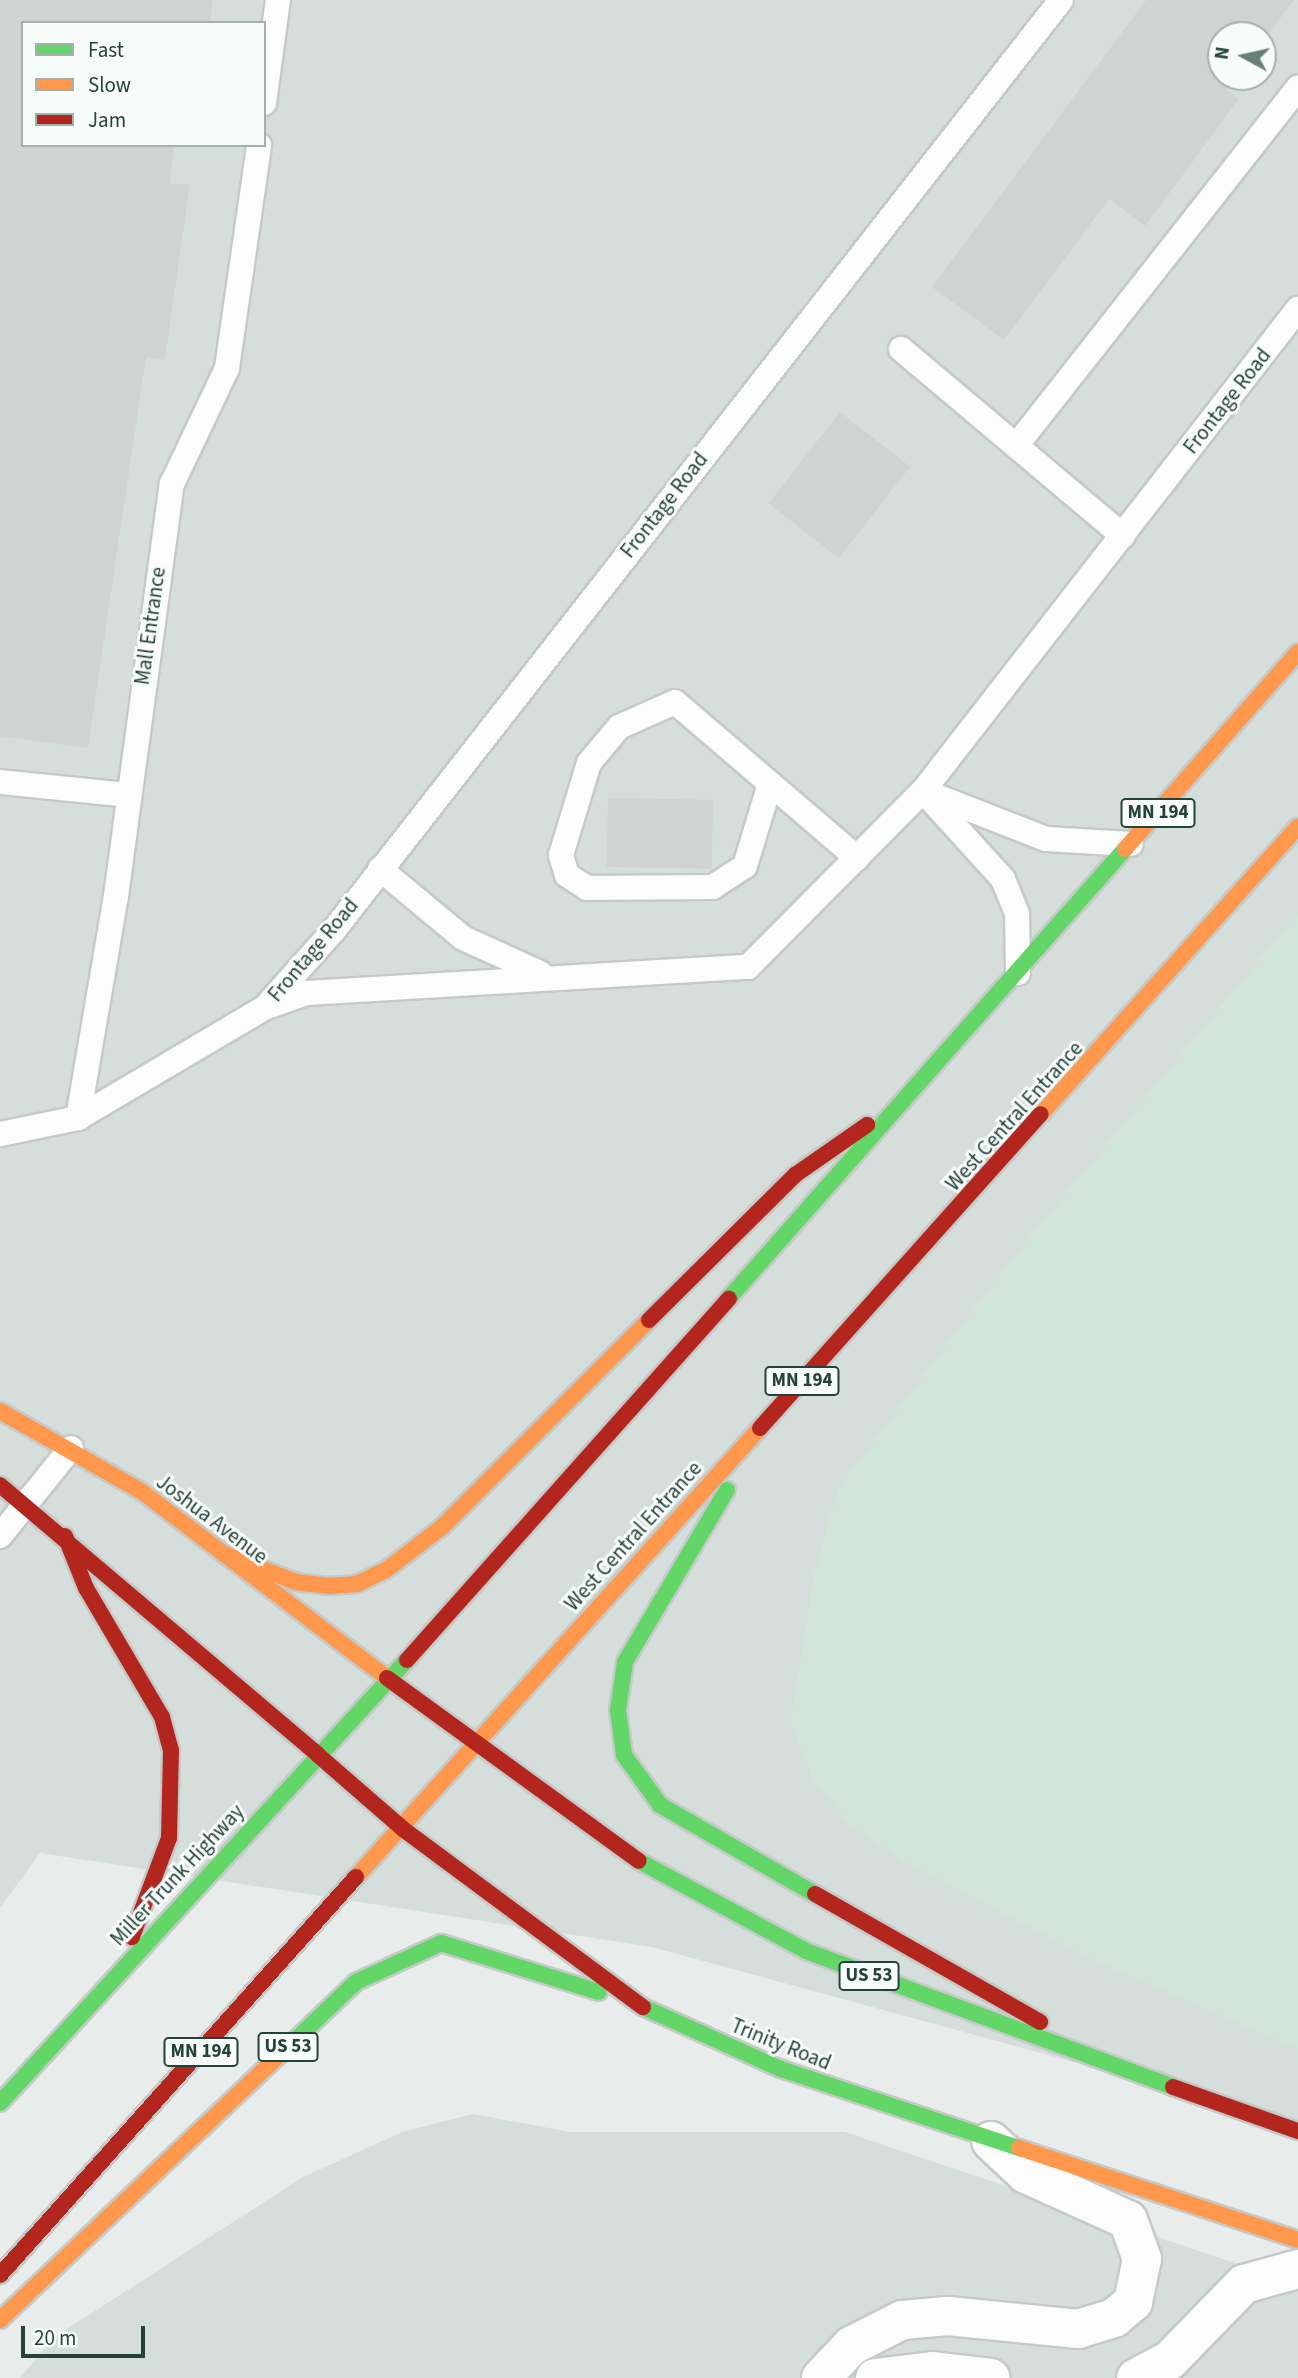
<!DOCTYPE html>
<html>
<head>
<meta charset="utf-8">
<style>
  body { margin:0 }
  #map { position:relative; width:1298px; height:2378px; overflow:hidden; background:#e8edeb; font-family:"Source Sans 3",sans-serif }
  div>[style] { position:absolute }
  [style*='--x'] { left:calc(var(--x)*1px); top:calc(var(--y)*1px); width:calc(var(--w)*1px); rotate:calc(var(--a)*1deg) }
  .built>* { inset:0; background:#d6dedb }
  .green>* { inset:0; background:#d1e6d8 }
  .building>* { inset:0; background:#cfd4d2; transform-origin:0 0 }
  .roads { filter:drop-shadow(2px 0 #c5cac8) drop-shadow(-2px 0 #c5cac8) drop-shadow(0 2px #c5cac8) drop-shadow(0 -2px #c5cac8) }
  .lane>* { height:24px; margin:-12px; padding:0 12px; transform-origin:12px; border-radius:12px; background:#fcfcfc }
  .street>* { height:38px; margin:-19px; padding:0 19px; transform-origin:19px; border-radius:19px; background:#fcfcfc }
  .fast>* { height:16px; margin:-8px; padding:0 8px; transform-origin:8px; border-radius:8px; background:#63d668 }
  .slow>* { height:16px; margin:-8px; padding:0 8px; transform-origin:8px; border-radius:8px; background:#ff974d }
  .jam>* { height:16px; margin:-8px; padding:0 8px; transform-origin:8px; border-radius:8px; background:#b3261e }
  span { translate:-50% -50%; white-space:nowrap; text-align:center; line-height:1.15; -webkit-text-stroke:6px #f7fbf9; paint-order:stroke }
  .shield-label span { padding:2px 5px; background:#f7fbf9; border:2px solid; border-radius:5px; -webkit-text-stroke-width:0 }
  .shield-label { font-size:19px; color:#24423a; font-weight:700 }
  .street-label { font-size:21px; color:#24423a }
  .legend { position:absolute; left:21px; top:21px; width:245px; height:126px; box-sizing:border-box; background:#f7fbf9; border:2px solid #a3b1ad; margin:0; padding:9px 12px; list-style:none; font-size:21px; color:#24423a }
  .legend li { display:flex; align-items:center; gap:14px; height:35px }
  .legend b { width:35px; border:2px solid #a3b1ad }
  .north { position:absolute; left:1207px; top:21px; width:70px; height:70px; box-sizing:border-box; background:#f7fbf9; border:2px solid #a3b1ad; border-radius:50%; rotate:278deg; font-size:19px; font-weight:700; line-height:28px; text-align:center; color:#24423a }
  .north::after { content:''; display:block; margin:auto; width:24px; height:32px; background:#697e78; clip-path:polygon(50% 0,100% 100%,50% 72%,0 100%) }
  .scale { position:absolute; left:21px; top:2326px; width:124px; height:32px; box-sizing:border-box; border:4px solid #24423a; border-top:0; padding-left:9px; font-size:21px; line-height:24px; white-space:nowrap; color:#24423a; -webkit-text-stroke:5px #f7fbf9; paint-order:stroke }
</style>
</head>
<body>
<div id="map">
  <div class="built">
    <i style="clip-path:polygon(evenodd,0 0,1298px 0,1298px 2123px,652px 1947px,40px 1853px,0 1908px,0 0,23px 23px,264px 23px,264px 145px,23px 145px,23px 23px,0 0,1221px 35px,1263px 35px,1263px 77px,1221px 77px,1221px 35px)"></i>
    <i style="clip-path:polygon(473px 2114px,570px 2132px,845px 2132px,1298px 2284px,1298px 2378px,20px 2378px,53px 2338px,303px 2177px,402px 2132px)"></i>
  </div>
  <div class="green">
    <i style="clip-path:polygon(1298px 913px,1298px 2049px,1085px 1956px,902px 1860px,848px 1823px,811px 1775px,791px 1721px,814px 1575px,839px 1487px,1015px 1255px)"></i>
  </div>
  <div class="building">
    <i style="clip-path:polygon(0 0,213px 0,210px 23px,23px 23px,23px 145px,174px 145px,170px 184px,190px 184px,165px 360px,146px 357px,88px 748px,0 736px)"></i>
    <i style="clip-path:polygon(1146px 0,1294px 0,1263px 41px,1263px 35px,1221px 35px,1221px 77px,1236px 77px,1227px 90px,1239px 99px,1145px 226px,1109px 199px,1004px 340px,932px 287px)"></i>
    <i style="left:840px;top:412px;width:89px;height:116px;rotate:38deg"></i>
    <i style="left:608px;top:798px;width:105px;height:69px;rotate:1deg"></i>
  </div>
  <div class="roads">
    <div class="lane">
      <i style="--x:264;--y:103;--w:104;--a:-82.3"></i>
      <i style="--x:901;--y:349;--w:290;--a:40.1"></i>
      <i style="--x:1016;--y:446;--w:456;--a:-51.8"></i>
      <i style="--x:0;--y:782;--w:128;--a:5.8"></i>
      <i style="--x:770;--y:784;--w:86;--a:107"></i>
      <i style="--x:745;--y:866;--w:38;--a:147"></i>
      <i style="--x:713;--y:887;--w:126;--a:179.5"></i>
      <i style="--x:587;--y:888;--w:24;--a:-147"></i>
      <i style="--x:567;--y:875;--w:21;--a:-107"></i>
      <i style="--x:561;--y:855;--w:96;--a:-73.1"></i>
      <i style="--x:589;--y:763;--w:47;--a:-50.2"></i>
      <i style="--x:619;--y:727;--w:61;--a:-24.1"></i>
      <i style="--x:675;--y:702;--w:240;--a:40.6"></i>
      <i style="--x:923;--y:791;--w:132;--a:21.3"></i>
      <i style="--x:1046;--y:839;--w:85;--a:3.4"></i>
      <i style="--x:924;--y:792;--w:118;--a:47.8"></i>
      <i style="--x:1003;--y:879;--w:38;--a:68"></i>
      <i style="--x:1017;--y:914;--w:59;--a:89"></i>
      <i style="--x:380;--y:869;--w:108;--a:39.7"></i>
      <i style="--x:463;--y:938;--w:85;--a:24.4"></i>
      <i style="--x:268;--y:1004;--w:99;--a:-48.3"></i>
      <i style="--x:334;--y:930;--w:1180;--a:-51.98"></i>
      <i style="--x:78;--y:1118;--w:225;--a:-80.3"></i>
      <i style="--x:116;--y:896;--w:416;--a:-82.3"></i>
      <i style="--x:172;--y:484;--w:128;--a:-64.6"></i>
      <i style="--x:227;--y:368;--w:225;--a:-81.8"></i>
      <i style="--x:0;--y:1134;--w:80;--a:-11.6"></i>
      <i style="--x:78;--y:1118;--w:216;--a:-30.6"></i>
      <i style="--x:264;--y:1008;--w:45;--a:-19.7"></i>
      <i style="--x:306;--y:993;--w:443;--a:-3.4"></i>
      <i style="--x:748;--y:967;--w:248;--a:-45.2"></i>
      <i style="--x:923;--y:791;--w:611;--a:-52.12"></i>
      <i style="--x:0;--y:1536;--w:113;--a:-51.1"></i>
    </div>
    <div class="street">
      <i style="--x:821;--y:2378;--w:44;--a:-46.8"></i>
      <i style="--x:851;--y:2346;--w:57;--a:-27"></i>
      <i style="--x:902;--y:2320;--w:46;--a:-5"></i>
      <i style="--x:948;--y:2316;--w:131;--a:5.7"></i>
      <i style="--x:1078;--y:2329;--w:38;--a:-17"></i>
      <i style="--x:1114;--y:2318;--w:25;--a:-40"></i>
      <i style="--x:1133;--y:2302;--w:44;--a:-78.2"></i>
      <i style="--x:1142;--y:2259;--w:41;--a:-109.7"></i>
      <i style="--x:1128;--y:2220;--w:112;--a:-155.7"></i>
      <i style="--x:1026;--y:2174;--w:48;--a:-136.7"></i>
      <i style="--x:875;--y:2378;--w:58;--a:-6.9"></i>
      <i style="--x:933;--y:2371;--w:58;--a:6.9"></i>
      <i style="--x:1136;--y:2378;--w:38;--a:-28"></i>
      <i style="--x:1170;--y:2360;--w:106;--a:-45.8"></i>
      <i style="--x:1244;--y:2284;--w:56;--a:-15.5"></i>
    </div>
    <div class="fast">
      <i style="--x:729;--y:1298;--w:599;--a:-48.59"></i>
      <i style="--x:727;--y:1490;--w:200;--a:120.7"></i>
      <i style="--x:625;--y:1662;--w:49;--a:98.3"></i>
      <i style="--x:618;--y:1710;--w:45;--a:82.4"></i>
      <i style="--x:624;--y:1755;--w:62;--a:54.2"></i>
      <i style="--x:660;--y:1805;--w:179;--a:29.9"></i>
      <i style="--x:639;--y:1861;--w:190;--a:28.3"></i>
      <i style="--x:806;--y:1951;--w:391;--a:20.3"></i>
      <i style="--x:643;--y:2007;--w:151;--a:24.2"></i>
      <i style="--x:781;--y:2069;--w:251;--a:18.4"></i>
      <i style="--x:289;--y:2046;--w:93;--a:-43.7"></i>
      <i style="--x:356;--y:1982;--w:94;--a:-24.6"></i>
      <i style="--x:441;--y:1943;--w:165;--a:17.2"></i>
      <i style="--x:0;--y:2103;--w:602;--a:-47.43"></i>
    </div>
    <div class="slow">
      <i style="--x:1125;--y:849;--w:262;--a:-48.7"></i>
      <i style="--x:1041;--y:1114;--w:385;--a:-48.2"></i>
      <i style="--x:0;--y:1411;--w:162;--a:29.6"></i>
      <i style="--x:141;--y:1491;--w:309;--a:37.2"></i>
      <i style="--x:224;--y:1554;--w:77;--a:21.3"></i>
      <i style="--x:296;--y:1582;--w:33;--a:7"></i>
      <i style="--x:329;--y:1586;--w:28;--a:-4"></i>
      <i style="--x:357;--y:1584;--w:32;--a:-26"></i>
      <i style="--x:386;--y:1570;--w:71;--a:-37.5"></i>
      <i style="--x:442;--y:1527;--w:293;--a:-45"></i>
      <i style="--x:356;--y:1877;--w:604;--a:-48.02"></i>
      <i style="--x:1019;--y:2148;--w:294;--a:18.2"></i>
      <i style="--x:0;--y:2320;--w:398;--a:-43.5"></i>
    </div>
    <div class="jam">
      <i style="--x:649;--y:1320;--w:206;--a:-44.8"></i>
      <i style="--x:795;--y:1175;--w:88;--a:-34.8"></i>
      <i style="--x:760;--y:1428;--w:421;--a:-48.2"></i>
      <i style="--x:0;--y:1485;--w:417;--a:40.3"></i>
      <i style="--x:65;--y:1536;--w:56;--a:68"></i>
      <i style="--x:86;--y:1588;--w:150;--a:59.5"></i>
      <i style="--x:162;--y:1717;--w:34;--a:75"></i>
      <i style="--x:171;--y:1750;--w:88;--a:91.3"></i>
      <i style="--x:169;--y:1838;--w:106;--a:110.5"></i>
      <i style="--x:407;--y:1660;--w:484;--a:-48.3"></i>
      <i style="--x:387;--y:1678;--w:311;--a:36"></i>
      <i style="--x:318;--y:1755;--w:113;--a:41"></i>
      <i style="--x:403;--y:1829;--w:299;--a:36.6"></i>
      <i style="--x:815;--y:1894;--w:259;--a:29.6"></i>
      <i style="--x:1173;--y:2087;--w:133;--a:19.4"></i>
      <i style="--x:0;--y:2275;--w:534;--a:-48.19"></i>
    </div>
  </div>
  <div class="shield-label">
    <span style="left:1158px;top:813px">MN 194</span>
    <span style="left:802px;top:1381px">MN 194</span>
    <span style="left:869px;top:1976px">US 53</span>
    <span style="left:288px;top:2047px">US 53</span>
    <span style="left:201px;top:2052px">MN 194</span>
  </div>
  <div class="street-label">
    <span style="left:1227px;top:401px;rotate:-52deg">Frontage Road</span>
    <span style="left:664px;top:505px;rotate:-52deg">Frontage Road</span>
    <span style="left:150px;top:626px;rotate:-82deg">Mall Entrance</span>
    <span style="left:313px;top:950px;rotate:-50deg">Frontage Road</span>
    <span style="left:1014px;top:1116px;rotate:-48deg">West Central Entrance</span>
    <span style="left:212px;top:1519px;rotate:37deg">Joshua Avenue</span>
    <span style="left:633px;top:1536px;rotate:-48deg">West Central Entrance</span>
    <span style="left:177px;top:1875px;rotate:-47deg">Miller Trunk Highway</span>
    <span style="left:781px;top:2044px;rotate:22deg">Trinity Road</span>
  </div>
  <ul class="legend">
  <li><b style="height:9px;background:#63d668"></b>Fast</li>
  <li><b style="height:9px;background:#ff974d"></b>Slow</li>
  <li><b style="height:9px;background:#b3261e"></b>Jam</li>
  </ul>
  <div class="north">N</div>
  <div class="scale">20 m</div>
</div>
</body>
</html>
